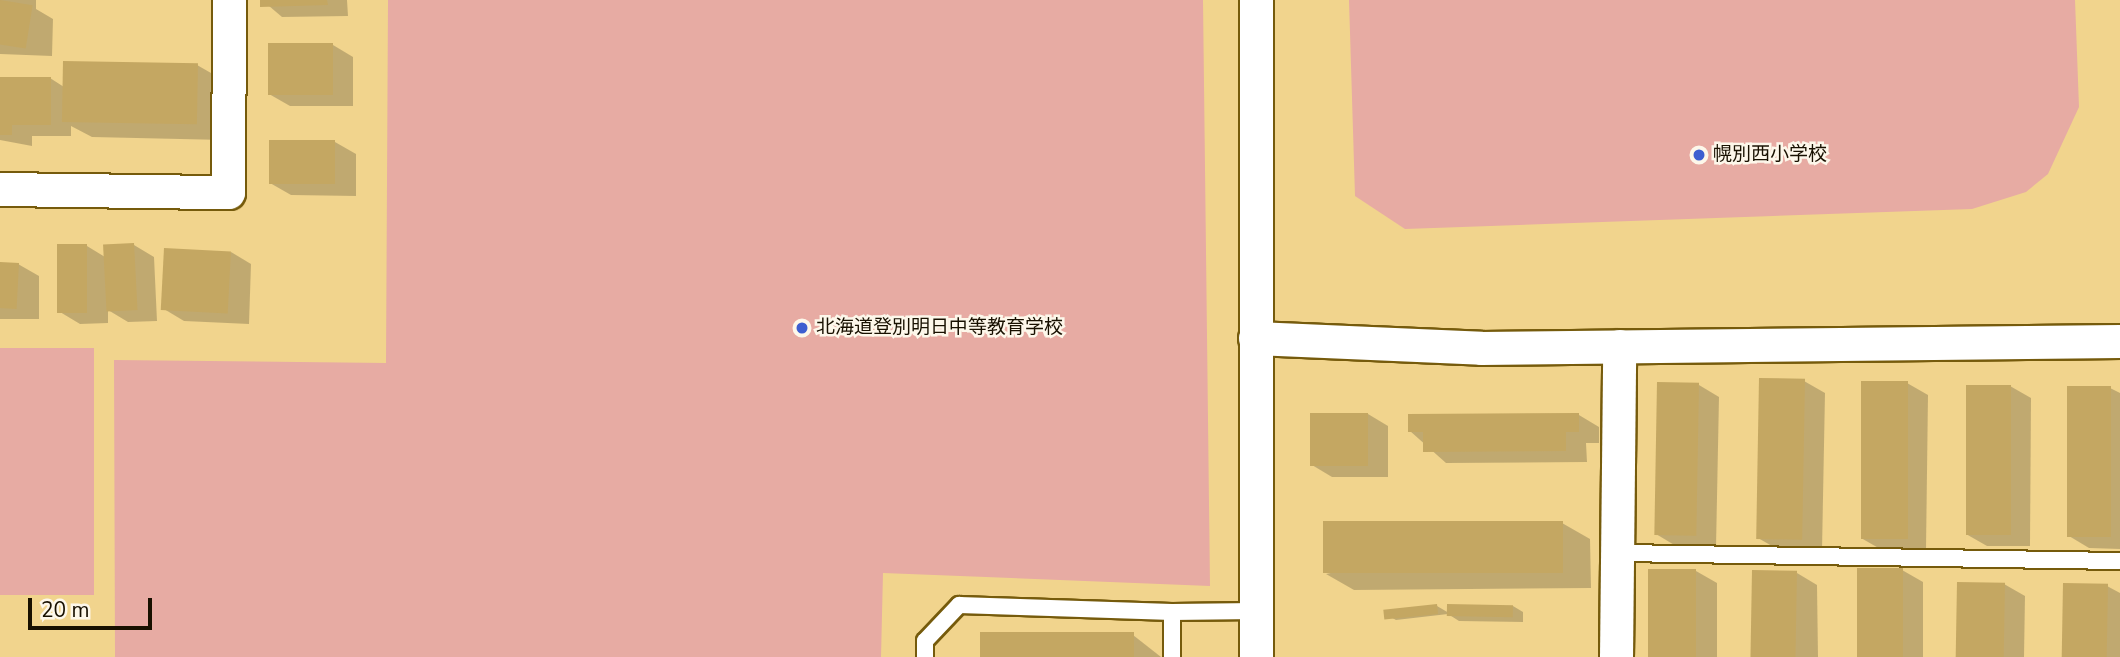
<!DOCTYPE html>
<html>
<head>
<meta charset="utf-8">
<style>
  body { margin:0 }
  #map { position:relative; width:2120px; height:657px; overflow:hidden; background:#f1d48d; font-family:"Nunito Sans","Noto Sans JP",sans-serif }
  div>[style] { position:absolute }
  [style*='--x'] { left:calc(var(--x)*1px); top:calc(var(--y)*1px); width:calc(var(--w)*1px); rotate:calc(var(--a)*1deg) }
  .green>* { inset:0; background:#e7aba3; transform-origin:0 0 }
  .shadow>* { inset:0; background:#0003 }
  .building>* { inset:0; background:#c4a762; transform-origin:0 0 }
  .roads { filter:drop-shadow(2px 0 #765b0c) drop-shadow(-2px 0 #765b0c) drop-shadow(0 2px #765b0c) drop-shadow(0 -2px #765b0c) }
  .service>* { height:16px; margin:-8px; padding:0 8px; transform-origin:8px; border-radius:8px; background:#fff }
  .minor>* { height:33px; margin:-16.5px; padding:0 16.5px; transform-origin:16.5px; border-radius:16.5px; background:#fff }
  .dots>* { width:19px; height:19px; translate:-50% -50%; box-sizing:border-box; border:4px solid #fdf7ea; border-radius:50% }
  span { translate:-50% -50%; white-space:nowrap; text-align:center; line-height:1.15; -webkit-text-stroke:5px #fdf7ea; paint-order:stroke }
  .poi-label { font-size:19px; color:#181000 }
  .left { translate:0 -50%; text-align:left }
  .scale { position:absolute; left:28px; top:598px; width:124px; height:32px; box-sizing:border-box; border:4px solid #181000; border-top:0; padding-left:9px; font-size:21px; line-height:24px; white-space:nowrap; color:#181000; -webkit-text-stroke:5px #fdf7ea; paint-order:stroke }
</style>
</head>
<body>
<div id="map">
  <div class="green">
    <i style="clip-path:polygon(388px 0,1203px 0,1210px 586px,883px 573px,881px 657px,115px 657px,114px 360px,386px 363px)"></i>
    <i style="clip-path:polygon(1349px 0,2075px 0,2079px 107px,2048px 174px,2026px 192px,1972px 209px,1405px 229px,1355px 196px)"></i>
    <i style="left:0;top:348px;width:94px;height:247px"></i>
  </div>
  <div class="shadow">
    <i style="clip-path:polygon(0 0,36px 0,36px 9px,53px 19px,52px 56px,0 54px)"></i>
    <i style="clip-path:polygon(262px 0,347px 0,348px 16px,282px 17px)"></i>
    <i style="clip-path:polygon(333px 45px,353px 57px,353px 106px,290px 106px,269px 94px)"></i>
    <i style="clip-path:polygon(197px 65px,225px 81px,224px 140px,92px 137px,71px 126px,71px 136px,32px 136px,32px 146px,0 140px,0 78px,50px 78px,64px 87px)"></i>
    <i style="clip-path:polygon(335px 142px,356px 154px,356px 196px,291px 195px,270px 183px)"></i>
    <i style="clip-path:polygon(134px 245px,154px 257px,157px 321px,128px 322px,108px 310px,108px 323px,80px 324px,60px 312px,87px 246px,105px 257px)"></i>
    <i style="clip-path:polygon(231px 252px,251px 264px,249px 324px,184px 321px,164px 309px)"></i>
    <i style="clip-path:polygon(0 264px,18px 264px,39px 276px,39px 319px,0 319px)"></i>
    <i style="clip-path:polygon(1804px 381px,1825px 393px,1822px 551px,1779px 550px,1758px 538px)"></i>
    <i style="clip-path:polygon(1907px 383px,1928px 395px,1926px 550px,1882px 550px,1861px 538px)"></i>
    <i style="clip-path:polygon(1699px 385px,1719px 397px,1716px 548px,1676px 546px,1656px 534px)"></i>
    <i style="clip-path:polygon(2010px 386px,2031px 398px,2030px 546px,1987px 546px,1966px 534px)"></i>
    <i style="clip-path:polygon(2110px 388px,2120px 393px,2120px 549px,2089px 548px,2069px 536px)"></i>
    <i style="clip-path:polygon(1368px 414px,1388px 426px,1388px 477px,1332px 477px,1312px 465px)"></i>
    <i style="clip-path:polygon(1579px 415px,1599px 427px,1599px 443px,1586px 443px,1587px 462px,1446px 463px,1410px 431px)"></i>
    <i style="clip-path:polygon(1562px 523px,1590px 539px,1591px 588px,1354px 590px,1326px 574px)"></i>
    <i style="clip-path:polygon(1902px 570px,1923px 582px,1923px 657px,1859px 657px)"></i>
    <i style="clip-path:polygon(1696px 571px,1717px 583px,1717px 657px,1650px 657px)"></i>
    <i style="clip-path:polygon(1797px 573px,1817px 585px,1818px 657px,1754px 657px)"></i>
    <i style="clip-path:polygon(2004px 584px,2025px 596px,2024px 657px,1958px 657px)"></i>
    <i style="clip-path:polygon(2107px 586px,2120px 593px,2120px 657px,2063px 657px)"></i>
    <i style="clip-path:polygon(1437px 606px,1449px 613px,1513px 606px,1523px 612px,1523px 622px,1459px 621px,1448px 614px,1396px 620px,1385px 614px)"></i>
    <i style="clip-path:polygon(1133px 635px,1161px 657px,982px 657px)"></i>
  </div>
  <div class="building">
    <i style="left:0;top:0;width:33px;height:44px;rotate:9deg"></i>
    <i style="clip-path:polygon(260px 0,327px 0,328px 5px,260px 7px)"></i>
    <i style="left:268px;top:43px;width:65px;height:52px"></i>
    <i style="left:63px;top:61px;width:135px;height:61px;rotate:1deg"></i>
    <i style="clip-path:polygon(0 77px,51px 77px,51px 125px,12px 125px,12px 135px,0 135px)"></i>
    <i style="left:269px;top:140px;width:66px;height:44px"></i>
    <i style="left:134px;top:243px;width:67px;height:31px;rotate:87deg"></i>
    <i style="left:57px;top:244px;width:30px;height:69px"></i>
    <i style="left:164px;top:248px;width:67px;height:62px;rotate:3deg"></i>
    <i style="left:0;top:262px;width:19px;height:46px;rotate:3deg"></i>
    <i style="left:1759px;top:378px;width:46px;height:161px;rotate:1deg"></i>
    <i style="left:1861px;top:381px;width:47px;height:158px"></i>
    <i style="left:1657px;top:382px;width:42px;height:153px;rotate:1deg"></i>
    <i style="left:1966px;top:385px;width:45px;height:150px"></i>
    <i style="left:2067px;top:386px;width:44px;height:151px"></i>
    <i style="left:1310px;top:413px;width:58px;height:53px"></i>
    <i style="clip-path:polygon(1579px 413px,1579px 432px,1566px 432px,1566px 451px,1423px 452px,1423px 432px,1408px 432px,1408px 414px)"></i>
    <i style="left:1563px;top:521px;width:52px;height:240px;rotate:90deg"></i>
    <i style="left:1857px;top:568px;width:46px;height:89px"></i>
    <i style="left:1648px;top:569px;width:48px;height:88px"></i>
    <i style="left:1752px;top:570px;width:45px;height:87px;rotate:1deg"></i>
    <i style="left:1957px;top:582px;width:48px;height:75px;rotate:1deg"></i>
    <i style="left:2063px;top:583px;width:45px;height:74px;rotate:1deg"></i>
    <i style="left:1437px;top:604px;width:10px;height:54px;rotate:84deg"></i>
    <i style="left:1447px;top:604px;width:66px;height:12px;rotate:1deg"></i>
    <i style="left:980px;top:632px;width:154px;height:25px"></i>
  </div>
  <div class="roads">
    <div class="service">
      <i style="--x:1620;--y:553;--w:500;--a:0.92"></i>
      <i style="--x:925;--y:657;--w:16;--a:-90"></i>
      <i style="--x:925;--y:641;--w:50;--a:-46.6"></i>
      <i style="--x:959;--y:605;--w:213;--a:1.9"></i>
      <i style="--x:1172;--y:657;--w:45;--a:-90"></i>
      <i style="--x:1172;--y:612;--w:84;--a:-0.7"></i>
    </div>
    <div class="minor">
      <i style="--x:1256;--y:0;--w:657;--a:90"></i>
      <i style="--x:0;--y:189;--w:228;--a:0.8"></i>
      <i style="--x:228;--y:192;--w:192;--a:-89.7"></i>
      <i style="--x:1255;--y:338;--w:226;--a:2.5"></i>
      <i style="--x:1481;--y:348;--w:639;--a:-0.63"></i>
      <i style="--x:1616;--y:657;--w:311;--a:-89.4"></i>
    </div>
  </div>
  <div class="dots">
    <i style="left:1699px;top:155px;background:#3d5ed0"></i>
    <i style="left:802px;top:328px;background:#3d5ed0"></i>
  </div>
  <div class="poi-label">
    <span class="left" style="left:1713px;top:155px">幌別西小学校</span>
    <span class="left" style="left:816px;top:328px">北海道登別明日中等教育学校</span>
  </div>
  <div class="scale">20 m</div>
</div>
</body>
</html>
